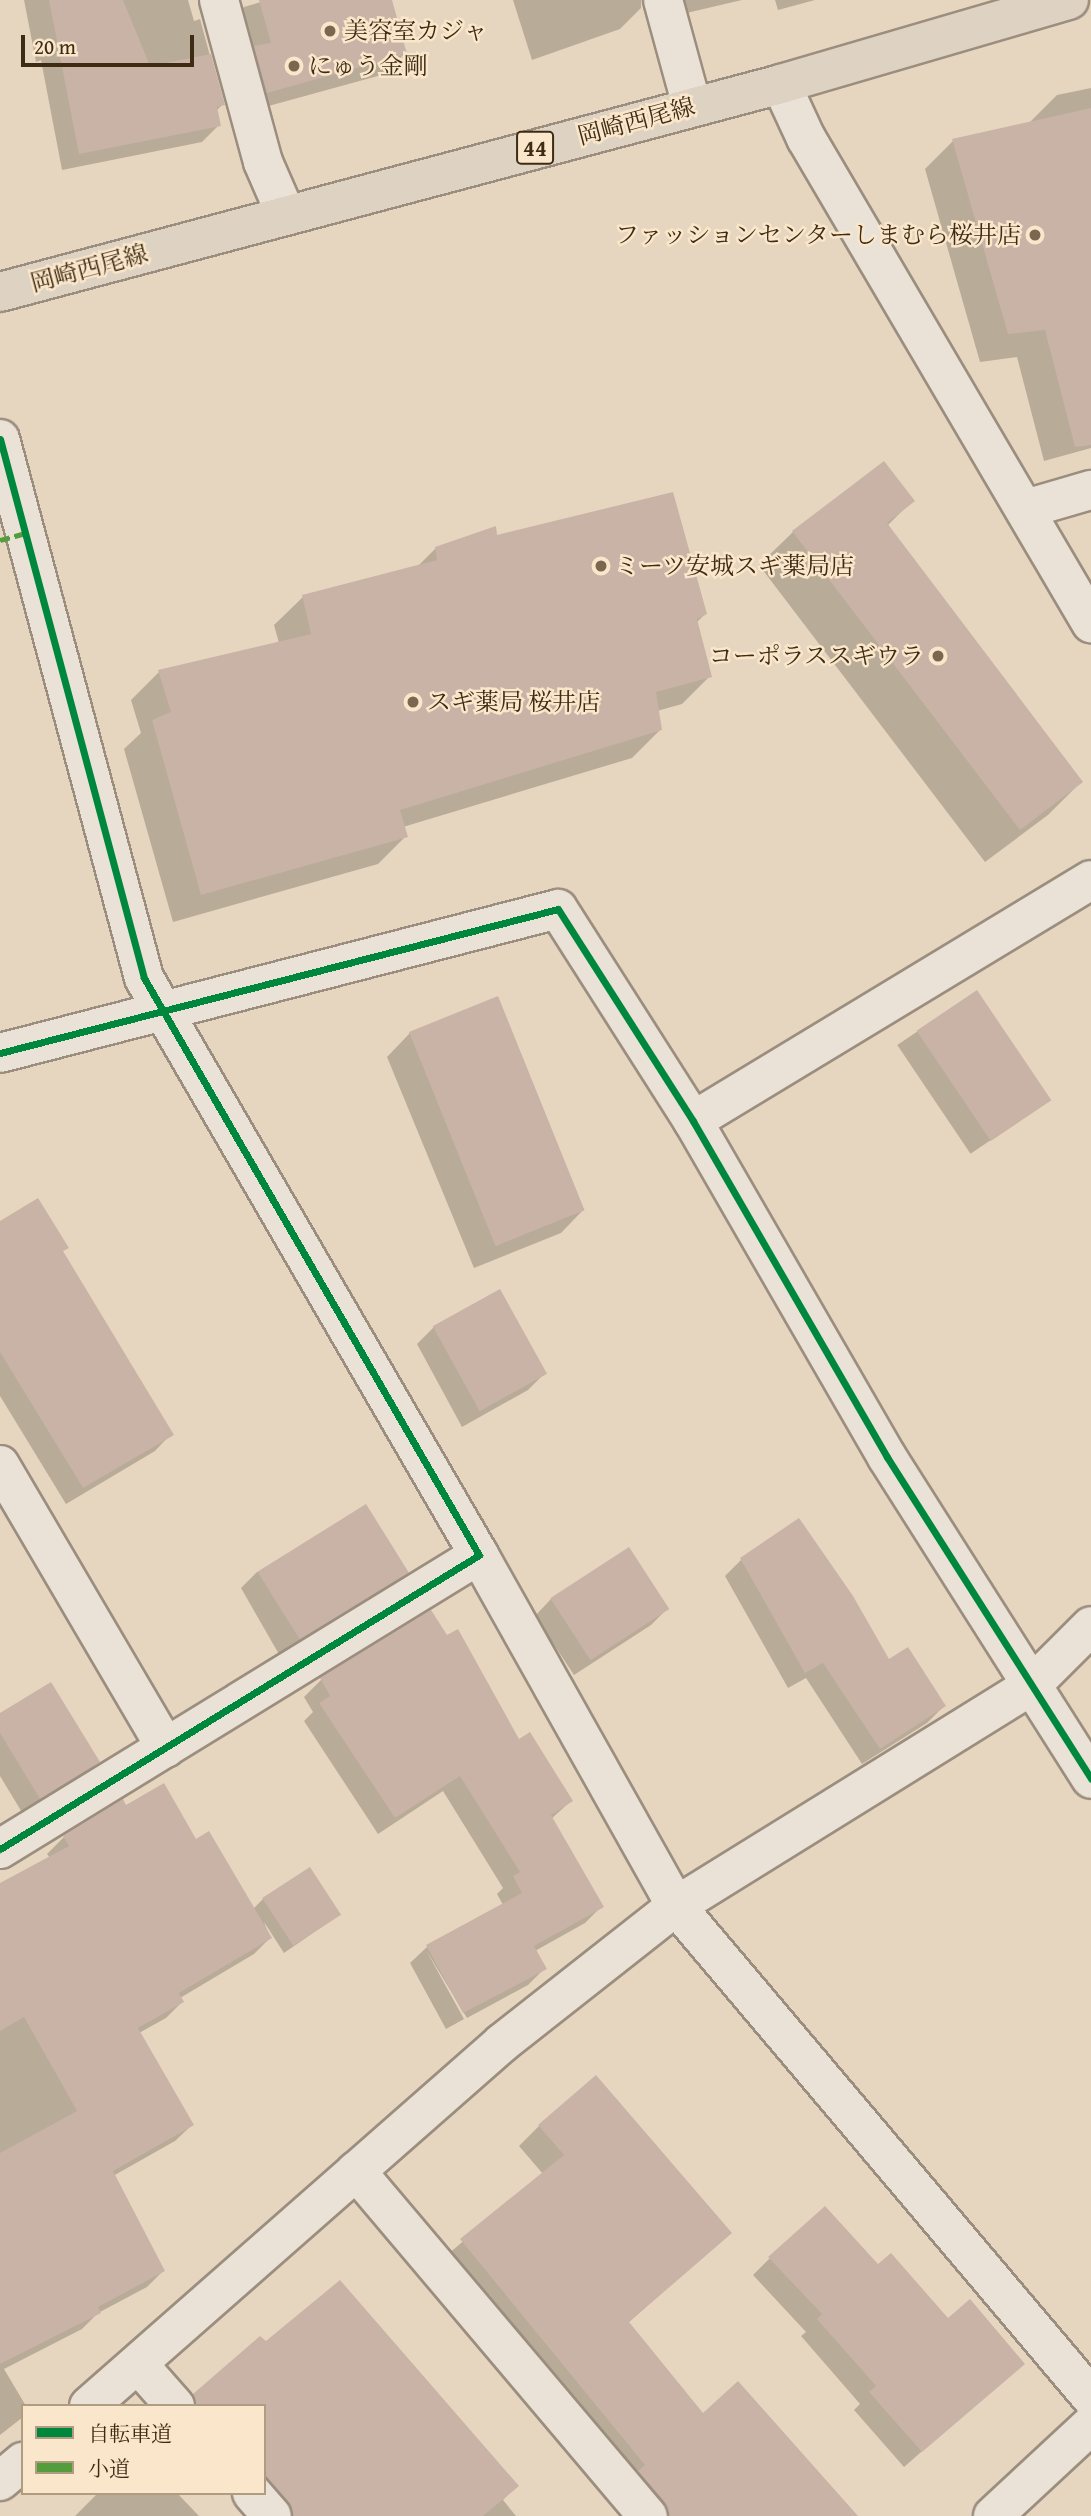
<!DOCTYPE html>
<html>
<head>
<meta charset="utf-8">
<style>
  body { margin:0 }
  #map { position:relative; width:1091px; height:2516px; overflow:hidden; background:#e7d6bf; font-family:"Gentium Book Plus","Noto Serif JP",serif }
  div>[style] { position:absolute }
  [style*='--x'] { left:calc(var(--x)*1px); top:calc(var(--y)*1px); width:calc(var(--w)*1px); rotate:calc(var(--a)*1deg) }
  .shadow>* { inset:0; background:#0003; transform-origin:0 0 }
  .building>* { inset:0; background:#c9b2a6; transform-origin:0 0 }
  .roads { filter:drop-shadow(2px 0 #9b8e7f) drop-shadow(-2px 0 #9b8e7f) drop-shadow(0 2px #9b8e7f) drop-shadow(0 -2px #9b8e7f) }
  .minor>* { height:38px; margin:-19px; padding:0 19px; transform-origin:19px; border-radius:19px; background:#eae2d6 }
  .major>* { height:38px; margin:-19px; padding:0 19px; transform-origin:19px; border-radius:19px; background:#ded2c2 }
  .quiet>* { height:5px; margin-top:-2.5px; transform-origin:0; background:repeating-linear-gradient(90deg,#539d3d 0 10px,transparent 0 15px) }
  .cycleway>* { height:7px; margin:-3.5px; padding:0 3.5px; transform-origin:3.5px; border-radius:3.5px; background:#00873e }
  .dots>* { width:19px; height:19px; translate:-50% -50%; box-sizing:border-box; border:4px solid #fae7cb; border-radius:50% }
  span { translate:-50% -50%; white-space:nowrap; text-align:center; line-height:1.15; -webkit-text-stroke:5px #fae7cb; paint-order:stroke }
  .shield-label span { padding:2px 5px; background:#fae7cb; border:2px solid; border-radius:5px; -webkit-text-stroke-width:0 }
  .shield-label { font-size:23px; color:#3e2b13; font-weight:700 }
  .poi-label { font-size:24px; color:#3e2b13 }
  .left { translate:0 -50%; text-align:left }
  .right { translate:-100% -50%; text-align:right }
  .street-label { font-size:24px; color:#3e2b13 }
  .legend { position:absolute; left:21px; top:2404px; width:245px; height:91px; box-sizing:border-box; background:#fae7cb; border:2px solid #af9c81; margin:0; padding:9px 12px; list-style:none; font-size:21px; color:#3e2b13 }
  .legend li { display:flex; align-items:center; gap:14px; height:35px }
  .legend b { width:35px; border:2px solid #af9c81 }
  .scale { position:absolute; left:21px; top:35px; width:173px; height:32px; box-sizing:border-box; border:4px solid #3e2b13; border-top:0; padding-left:9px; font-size:21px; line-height:24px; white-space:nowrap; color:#3e2b13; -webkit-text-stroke:5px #fae7cb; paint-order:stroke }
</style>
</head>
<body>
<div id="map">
  <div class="shadow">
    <i style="clip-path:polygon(24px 0,188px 0,194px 21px,200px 19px,223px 104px,216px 111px,219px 125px,202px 142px,62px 170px,41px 60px,36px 62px)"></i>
    <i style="clip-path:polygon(268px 0,390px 0,405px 53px,385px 74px,247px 112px,224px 27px,244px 7px)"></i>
    <i style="clip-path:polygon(513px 0,641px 0,641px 8px,620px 29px,532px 60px)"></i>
    <i style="clip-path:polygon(642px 0,742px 0,665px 18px,658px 4px)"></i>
    <i style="clip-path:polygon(775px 0,815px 0,778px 10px)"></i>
    <i style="clip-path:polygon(1091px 88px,1091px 448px,1044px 461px,1017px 357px,980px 362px,925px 169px,953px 141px,1028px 124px,1057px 95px)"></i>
    <i style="clip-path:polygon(912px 501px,887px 526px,1081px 782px,1048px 815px,985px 862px,759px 565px,793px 532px)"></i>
    <i style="clip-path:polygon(496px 537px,705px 614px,696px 623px,710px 676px,682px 704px,657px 711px,660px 730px,632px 758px,403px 827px,406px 836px,378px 864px,173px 922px,124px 749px,141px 733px,131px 700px,159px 672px,279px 643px,274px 625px,303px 597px,417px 567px,436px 548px)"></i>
    <i style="left:976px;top:992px;width:131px;height:95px;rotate:56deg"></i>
    <i style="clip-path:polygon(410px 1033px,584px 1209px,561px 1233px,474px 1268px,387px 1057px)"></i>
    <i style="clip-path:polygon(0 1223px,61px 1252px,171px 1434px,155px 1451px,66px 1504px,0 1396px)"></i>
    <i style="clip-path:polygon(434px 1327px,544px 1374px,528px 1390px,462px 1427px,417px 1344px)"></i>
    <i style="clip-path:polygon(741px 1560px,889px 1662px,944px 1706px,927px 1723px,862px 1764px,806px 1678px,788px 1688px,725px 1576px)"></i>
    <i style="clip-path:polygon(257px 1572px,406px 1572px,390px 1589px,280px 1656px,241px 1588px)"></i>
    <i style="clip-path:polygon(551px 1599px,668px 1608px,651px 1625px,574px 1675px,535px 1616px)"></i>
    <i style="clip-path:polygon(431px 1612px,518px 1741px,571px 1801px,551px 1819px,602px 1906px,585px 1923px,535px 1951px,544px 1969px,528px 1985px,467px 2018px,426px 1950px,464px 2019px,446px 2029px,410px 1963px,427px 1947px,503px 1905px,497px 1894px,503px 1888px,443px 1791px,378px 1834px,304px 1721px,313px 1712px,304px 1697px,321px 1680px)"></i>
    <i style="clip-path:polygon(0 1715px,98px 1762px,81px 1779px,23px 1814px,0 1776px)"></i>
    <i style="clip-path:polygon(125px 1807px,195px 1841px,253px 1909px,263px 1899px,339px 1915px,284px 1953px,264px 1922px,270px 1938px,254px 1954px,180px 1998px,182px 2002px,166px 2018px,139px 2033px,192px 2125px,175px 2141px,113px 2176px,163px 2271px,147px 2287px,98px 2313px,82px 2329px,4px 2369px,26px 2406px,23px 2417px,0 2435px,0 1898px,50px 1858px,47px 1854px,64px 1837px)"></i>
    <i style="clip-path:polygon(539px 2126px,729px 2233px,628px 2323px,703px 2415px,856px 2516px,640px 2516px,441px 2260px,543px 2174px,519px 2146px)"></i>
    <i style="clip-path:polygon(769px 2259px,878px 2267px,948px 2320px,1022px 2364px,904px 2467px,854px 2410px,860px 2404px,801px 2336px,806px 2332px,753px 2275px)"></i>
    <i style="clip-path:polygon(206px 2385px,516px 2486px,503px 2500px,516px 2516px,266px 2516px,264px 2406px,187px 2406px)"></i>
    <i style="clip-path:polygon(98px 2493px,177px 2493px,199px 2516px,75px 2516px)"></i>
  </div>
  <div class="building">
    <i style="clip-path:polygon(49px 0,123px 0,150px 66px,211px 54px,225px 105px,217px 107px,221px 126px,79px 154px)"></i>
    <i style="clip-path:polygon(259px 0,392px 0,407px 54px,267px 93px,254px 46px,271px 43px)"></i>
    <i style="clip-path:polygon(1091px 108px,1091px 445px,1075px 447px,1045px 330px,1008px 334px,952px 139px)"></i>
    <i style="clip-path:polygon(884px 461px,915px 501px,887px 523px,1083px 782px,1020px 830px,792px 531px)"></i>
    <i style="clip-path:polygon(673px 492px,707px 614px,697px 619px,712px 677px,656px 692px,662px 730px,400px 810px,408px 837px,201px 895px,152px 720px,171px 712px,158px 670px,311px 634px,302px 595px,437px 560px,435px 547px,496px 526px,497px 535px)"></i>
    <i style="left:977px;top:990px;width:133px;height:73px;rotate:56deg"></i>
    <i style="left:498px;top:996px;width:231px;height:96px;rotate:68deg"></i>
    <i style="clip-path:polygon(38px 1198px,69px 1248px,63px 1251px,174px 1435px,83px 1488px,0 1352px,0 1221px)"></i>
    <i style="left:500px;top:1289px;width:97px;height:77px;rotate:61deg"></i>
    <i style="left:366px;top:1504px;width:81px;height:128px;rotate:58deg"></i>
    <i style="clip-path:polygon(799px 1518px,853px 1596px,889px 1659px,908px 1647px,946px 1706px,880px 1749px,823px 1663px,805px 1673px,740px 1558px)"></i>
    <i style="left:629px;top:1547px;width:74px;height:94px;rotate:57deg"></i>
    <i style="clip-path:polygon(431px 1610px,447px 1635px,458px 1629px,519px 1739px,530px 1732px,573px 1801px,551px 1815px,604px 1907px,534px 1946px,547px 1969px,463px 2013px,426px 1945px,522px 1893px,513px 1876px,520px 1872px,460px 1776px,395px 1818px,319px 1703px,330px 1696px,320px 1678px)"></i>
    <i style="clip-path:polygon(51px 1682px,100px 1762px,40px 1799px,0 1733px,0 1713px)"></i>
    <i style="clip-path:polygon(164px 1783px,196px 1839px,209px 1831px,272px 1938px,179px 1993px,184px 2002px,138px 2028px,194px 2125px,113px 2171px,165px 2271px,98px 2307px,101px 2313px,0 2364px,0 2153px,77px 2111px,24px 2017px,0 2031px,0 1883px,69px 1846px,63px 1836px,123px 1799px,126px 1805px)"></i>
    <i style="left:310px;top:1867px;width:57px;height:57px;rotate:57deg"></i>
    <i style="clip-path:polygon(596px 2075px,732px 2233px,629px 2322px,703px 2413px,738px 2381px,858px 2516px,669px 2516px,665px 2502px,638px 2471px,645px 2465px,460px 2239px,564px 2155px,538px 2125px)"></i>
    <i style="clip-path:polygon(825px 2206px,878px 2264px,891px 2253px,948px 2318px,970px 2299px,1025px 2364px,922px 2452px,869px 2392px,876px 2386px,817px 2319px,822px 2314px,768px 2257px)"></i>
    <i style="clip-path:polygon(340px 2280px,519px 2486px,483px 2516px,293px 2516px,289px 2502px,264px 2476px,264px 2406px,196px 2406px,193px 2394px,260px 2336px,266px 2341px)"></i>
  </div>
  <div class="roads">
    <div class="minor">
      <i style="--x:219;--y:0;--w:168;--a:74.8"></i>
      <i style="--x:263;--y:162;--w:58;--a:66.5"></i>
      <i style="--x:663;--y:0;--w:110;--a:74.7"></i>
      <i style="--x:781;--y:84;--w:60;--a:65.2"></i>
      <i style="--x:806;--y:138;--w:563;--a:59.56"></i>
      <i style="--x:0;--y:439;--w:558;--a:75.04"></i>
      <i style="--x:144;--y:978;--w:667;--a:59.86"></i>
      <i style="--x:479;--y:1555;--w:562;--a:148.46"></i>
      <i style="--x:1025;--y:509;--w:69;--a:-16.1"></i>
      <i style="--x:0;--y:1053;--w:576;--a:-14.47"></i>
      <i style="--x:558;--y:909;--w:251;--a:57.5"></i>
      <i style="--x:693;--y:1121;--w:388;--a:60"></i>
      <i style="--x:887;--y:1457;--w:381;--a:57.6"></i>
      <i style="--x:693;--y:1121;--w:465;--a:-31.2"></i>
      <i style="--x:0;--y:1465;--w:328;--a:59.6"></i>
      <i style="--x:479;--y:1555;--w:403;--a:60.7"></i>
      <i style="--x:676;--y:1906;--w:643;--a:49.8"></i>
      <i style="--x:356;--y:2171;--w:452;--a:49.8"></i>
      <i style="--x:138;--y:2364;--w:56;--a:48.6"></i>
      <i style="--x:89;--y:2406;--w:550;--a:-41.31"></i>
      <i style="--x:502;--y:2043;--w:221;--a:-38.2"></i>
      <i style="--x:676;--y:1906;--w:419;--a:-31.8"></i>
      <i style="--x:1032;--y:1685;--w:83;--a:-45"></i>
      <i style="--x:0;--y:2481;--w:30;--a:-40"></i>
      <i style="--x:252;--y:2493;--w:30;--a:49"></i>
      <i style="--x:993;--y:2516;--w:134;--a:-42.9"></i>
    </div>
    <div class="major">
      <i style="--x:0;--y:292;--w:808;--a:-14.91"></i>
      <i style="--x:781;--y:84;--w:300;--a:-16.3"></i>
    </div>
  </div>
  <div class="quiet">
    <i style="--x:0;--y:540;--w:24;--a:-15"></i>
  </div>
  <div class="cycleway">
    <i style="--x:0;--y:439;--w:558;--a:75.04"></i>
    <i style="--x:144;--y:978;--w:667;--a:59.86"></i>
    <i style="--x:479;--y:1555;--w:562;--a:148.46"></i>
    <i style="--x:0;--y:1053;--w:576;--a:-14.47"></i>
    <i style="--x:558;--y:909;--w:251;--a:57.5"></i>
    <i style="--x:693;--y:1121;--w:388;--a:60"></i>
    <i style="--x:887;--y:1457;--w:381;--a:57.6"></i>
  </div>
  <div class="dots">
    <i style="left:330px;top:31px;background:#79674f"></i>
    <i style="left:294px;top:66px;background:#79674f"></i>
    <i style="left:1035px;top:235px;background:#79674f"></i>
    <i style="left:601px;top:566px;background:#79674f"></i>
    <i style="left:938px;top:656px;background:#79674f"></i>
    <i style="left:413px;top:702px;background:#79674f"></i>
  </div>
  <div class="shield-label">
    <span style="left:535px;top:148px">44</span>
  </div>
  <div class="poi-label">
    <span class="left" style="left:344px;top:31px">美容室カジャ</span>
    <span class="left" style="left:308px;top:66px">にゅう金剛</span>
    <span class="right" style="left:1021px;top:235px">ファッションセンターしまむら桜井店</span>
    <span class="left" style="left:615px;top:566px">ミーツ安城スギ薬局店</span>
    <span class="right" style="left:924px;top:656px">コーポラススギウラ</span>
    <span class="left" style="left:427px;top:702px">スギ薬局 桜井店</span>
  </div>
  <div class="street-label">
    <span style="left:636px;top:121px;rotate:-15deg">岡崎西尾線</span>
    <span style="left:89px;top:268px;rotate:-15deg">岡崎西尾線</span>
  </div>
  <ul class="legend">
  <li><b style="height:9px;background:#00873e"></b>自転車道</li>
  <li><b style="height:9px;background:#539d3d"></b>小道</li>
  </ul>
  <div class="scale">20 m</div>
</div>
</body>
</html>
